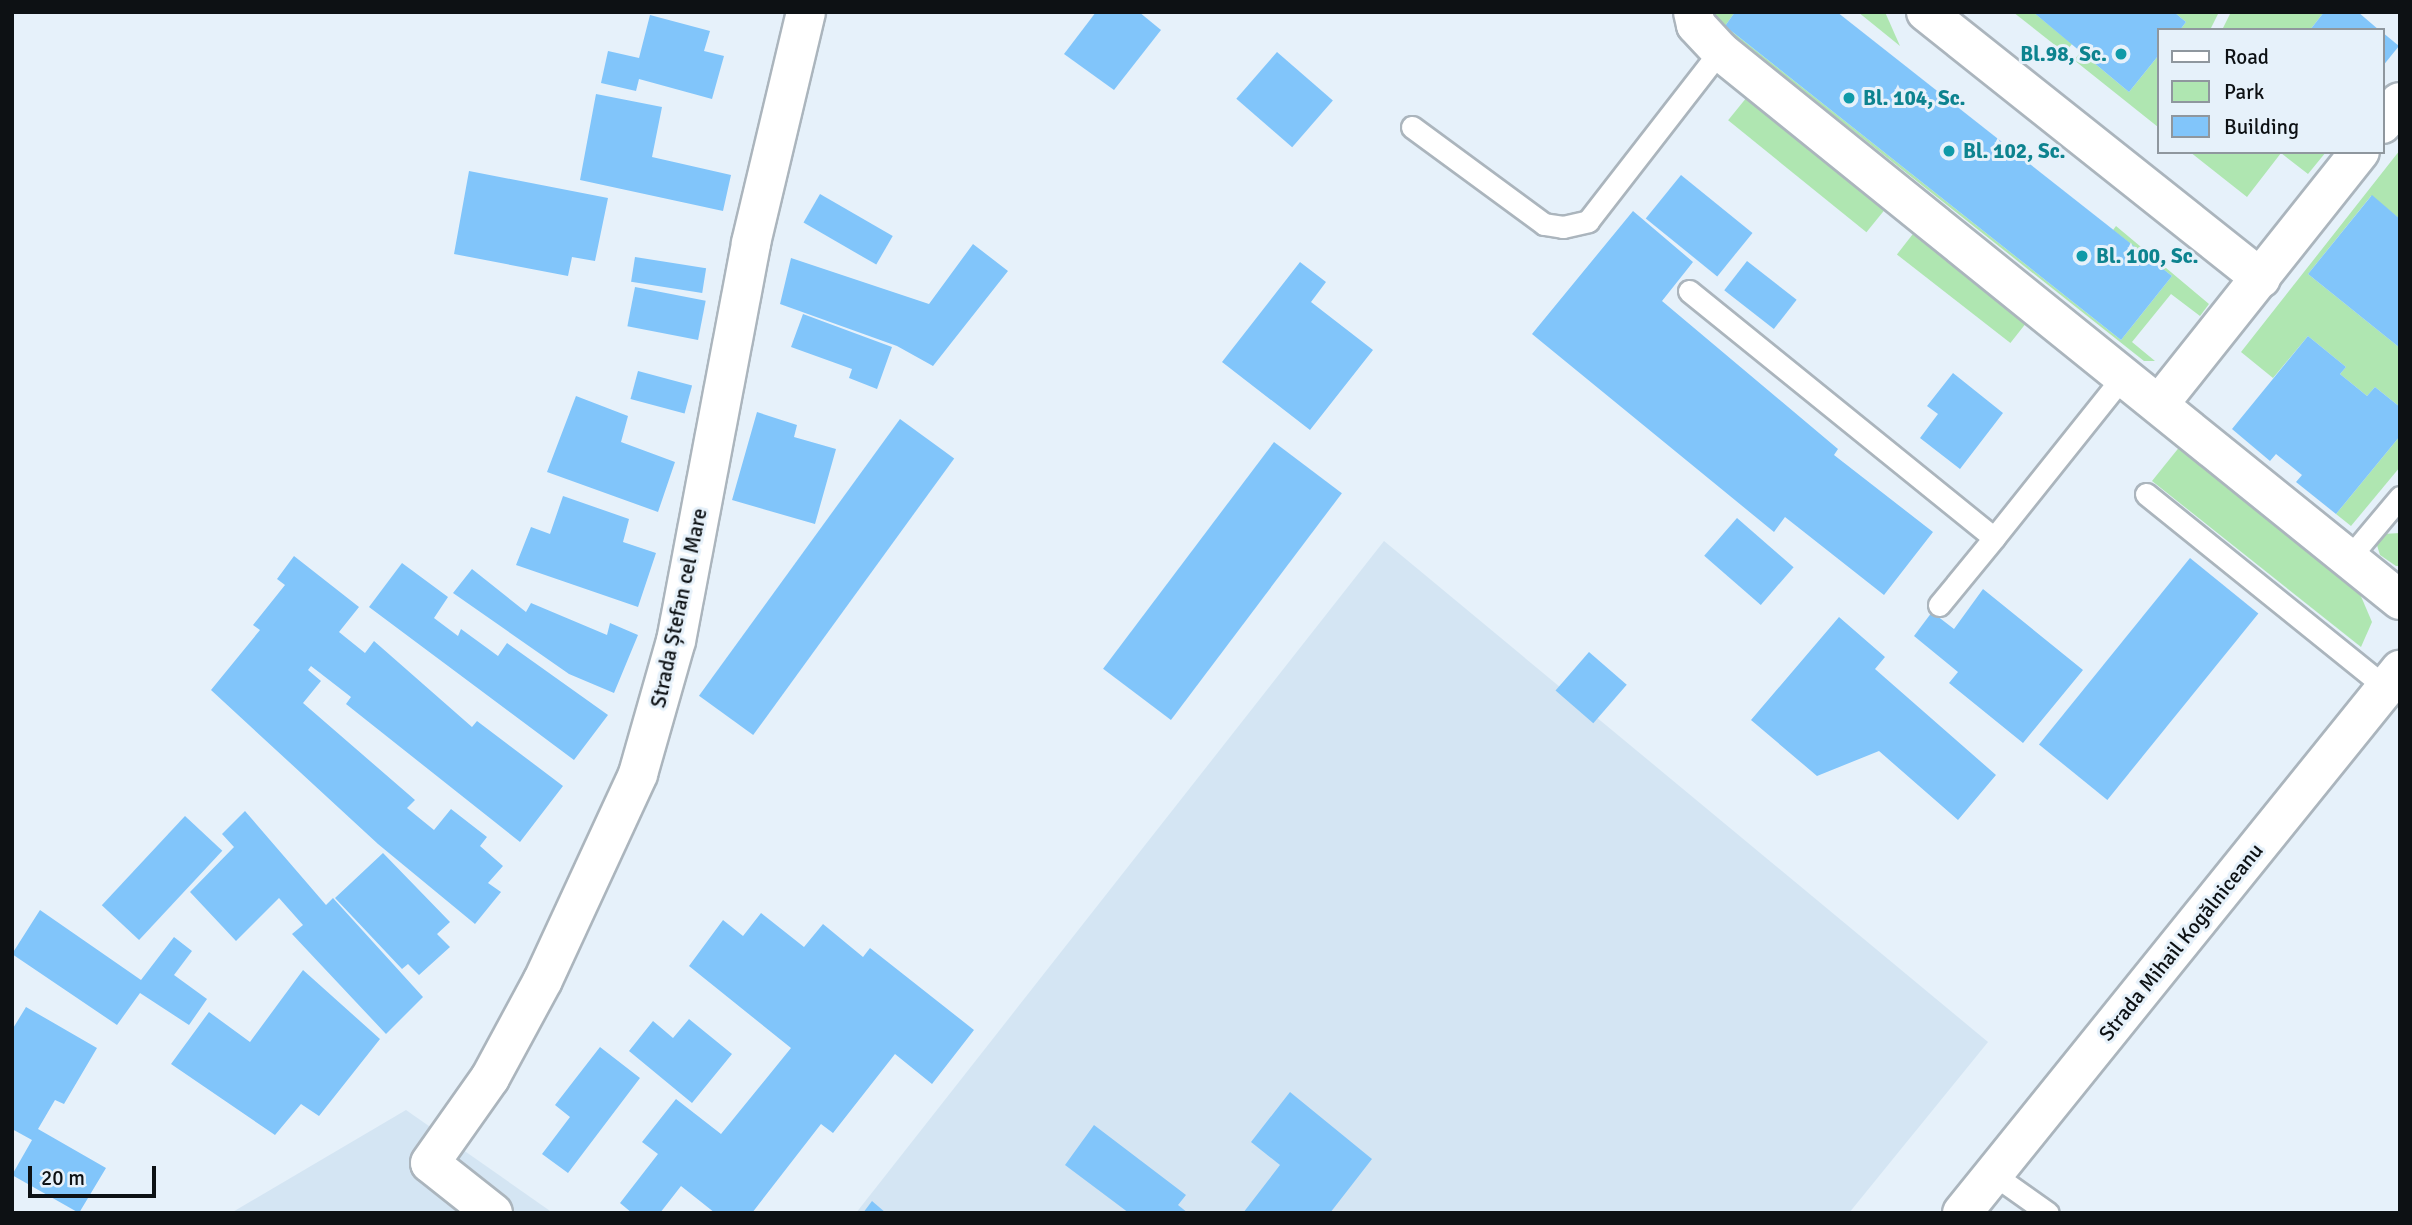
<!DOCTYPE html>
<html>
<head>
<meta charset="utf-8">
<style>
  body { margin:0 }
  #map { position:relative; width:2412px; height:1225px; overflow:hidden; background:#e6f1fa; font-family:Signika,sans-serif }
  div>[style] { position:absolute }
  [style*='--x'] { left:calc(var(--x)*1px); top:calc(var(--y)*1px); width:calc(var(--w)*1px); rotate:calc(var(--a)*1deg) }
  .built>* { inset:0; background:#d4e5f3 }
  .green>* { inset:0; background:#afe6b1; transform-origin:0 0 }
  .building>* { inset:0; background:#81c5fa; transform-origin:0 0 }
  .roads { filter:drop-shadow(2px 0 #abb5bd) drop-shadow(-2px 0 #abb5bd) drop-shadow(0 2px #abb5bd) drop-shadow(0 -2px #abb5bd) }
  .service>* { height:21px; margin:-10.5px; padding:0 10.5px; transform-origin:10.5px; border-radius:10.5px; background:#fff }
  .minor>* { height:38px; margin:-19px; padding:0 19px; transform-origin:19px; border-radius:19px; background:#fff }
  .primary>* { height:38px; margin:-19px; padding:0 19px; transform-origin:19px; border-radius:19px; background:#fff }
  .dots>* { width:19px; height:19px; translate:-50% -50%; box-sizing:border-box; border:4px solid #e6f1fa; border-radius:50% }
  span { translate:-50% -50%; white-space:nowrap; text-align:center; line-height:1.15; -webkit-text-stroke:6px #e6f1fa; paint-order:stroke }
  .culture-label { font-size:21px; color:#0d838f; font-weight:700 }
  .right { translate:-100% -50%; text-align:right }
  .left { translate:0 -50%; text-align:left }
  .street-label { font-size:21px; color:#0d1114 }
  .frame { position:absolute; inset:0; border:14px solid #0d1114; pointer-events:none }
  .legend { position:absolute; left:2157px; top:28px; width:228px; height:126px; box-sizing:border-box; background:#e6f1fa; border:2px solid #8f979e; margin:0; padding:9px 12px; list-style:none; font-size:21px; color:#0d1114 }
  .legend li { display:flex; align-items:center; gap:14px; height:35px }
  .legend b { width:35px; border:2px solid #8f979e }
  .scale { position:absolute; left:28px; top:1166px; width:128px; height:32px; box-sizing:border-box; border:4px solid #0d1114; border-top:0; padding-left:9px; font-size:21px; line-height:24px; white-space:nowrap; color:#0d1114; -webkit-text-stroke:5px #e6f1fa; paint-order:stroke }
</style>
</head>
<body>
<div id="map">
  <div class="built">
    <i style="clip-path:polygon(1384px 541px,1988px 1042px,1849px 1213px,856px 1213px)"></i>
    <i style="clip-path:polygon(406px 1110px,553px 1213px,231px 1213px)"></i>
  </div>
  <div class="green">
    <i style="clip-path:polygon(1703px 12px,1735px 12px,1725px 26px,2121px 340px,2172px 276px,2113px 230px,2116px 226px,2209px 304px,2200px 316px,2171px 294px,2132px 342px,2155px 361px,2144px 361px)"></i>
    <i style="clip-path:polygon(1858px 12px,1885px 12px,1900px 46px)"></i>
    <i style="clip-path:polygon(2013px 12px,2033px 12px,2072px 44px,2065px 53px)"></i>
    <i style="clip-path:polygon(2174px 12px,2219px 12px,2210px 30px,2180px 30px,2186px 22px)"></i>
    <i style="clip-path:polygon(2231px 12px,2324px 12px,2310px 30px,2222px 30px)"></i>
    <i style="clip-path:polygon(2081px 52px,2129px 92px,2158px 56px,2158px 127px,2074px 60px)"></i>
    <i style="left:1747px;top:97px;width:178px;height:30px;rotate:39deg"></i>
    <i style="clip-path:polygon(2400px 150px,2400px 219px,2371px 196px,2308px 274px,2400px 348px,2400px 407px,2375px 387px,2367px 396px,2340px 374px,2346px 367px,2308px 336px,2273px 378px,2241px 352px)"></i>
    <i style="clip-path:polygon(2190px 152px,2326px 152px,2308px 174px,2281px 153px,2247px 197px)"></i>
    <i style="left:1916px;top:230px;width:144px;height:31px;rotate:38deg"></i>
    <i style="clip-path:polygon(2400px 436px,2400px 467px,2351px 526px,2336px 514px)"></i>
    <i style="clip-path:polygon(2181px 445px,2357px 587px,2372px 622px,2361px 647px,2152px 481px)"></i>
    <i style="clip-path:polygon(2400px 533px,2400px 566px,2396px 566px,2380px 555px,2376px 542px,2383px 534px)"></i>
  </div>
  <div class="building">
    <i style="clip-path:polygon(1096px 12px,1139px 12px,1161px 30px,1114px 90px,1064px 54px)"></i>
    <i style="clip-path:polygon(1735px 12px,1837px 12px,2172px 276px,2121px 340px,1725px 26px)"></i>
    <i style="clip-path:polygon(2033px 12px,2174px 12px,2186px 22px,2180px 30px,2158px 30px,2158px 56px,2129px 92px)"></i>
    <i style="clip-path:polygon(2324px 12px,2358px 12px,2379px 30px,2310px 30px)"></i>
    <i style="clip-path:polygon(650px 15px,710px 31px,704px 51px,724px 56px,712px 99px,639px 79px,636px 91px,601px 83px,608px 51px,639px 58px)"></i>
    <i style="clip-path:polygon(2382px 32px,2399px 46px,2382px 67px)"></i>
    <i style="left:1277px;top:52px;width:74px;height:62px;rotate:41deg"></i>
    <i style="clip-path:polygon(596px 94px,662px 107px,652px 157px,731px 175px,723px 211px,580px 180px)"></i>
    <i style="clip-path:polygon(469px 171px,608px 198px,595px 261px,572px 257px,568px 276px,454px 254px)"></i>
    <i style="left:1681px;top:175px;width:92px;height:56px;rotate:39deg"></i>
    <i style="left:820px;top:194px;width:84px;height:33px;rotate:30deg"></i>
    <i style="clip-path:polygon(2372px 195px,2400px 219px,2400px 348px,2308px 274px)"></i>
    <i style="clip-path:polygon(1633px 211px,1693px 262px,1662px 301px,1838px 449px,1834px 455px,1933px 532px,1884px 595px,1785px 517px,1774px 532px,1532px 334px)"></i>
    <i style="clip-path:polygon(973px 244px,1008px 271px,933px 366px,897px 346px,780px 304px,791px 258px,929px 304px)"></i>
    <i style="left:635px;top:257px;width:72px;height:25px;rotate:9deg"></i>
    <i style="left:1747px;top:261px;width:63px;height:37px;rotate:38deg"></i>
    <i style="clip-path:polygon(1300px 262px,1326px 282px,1311px 302px,1373px 350px,1310px 430px,1222px 362px)"></i>
    <i style="left:635px;top:287px;width:72px;height:40px;rotate:11deg"></i>
    <i style="clip-path:polygon(803px 314px,892px 347px,877px 389px,849px 378px,852px 369px,791px 347px)"></i>
    <i style="clip-path:polygon(2308px 336px,2346px 367px,2340px 374px,2367px 396px,2375px 387px,2400px 407px,2400px 436px,2336px 514px,2296px 482px,2302px 475px,2276px 454px,2270px 461px,2232px 429px)"></i>
    <i style="left:638px;top:371px;width:56px;height:29px;rotate:15deg"></i>
    <i style="clip-path:polygon(1953px 373px,2003px 413px,1960px 469px,1920px 438px,1938px 414px,1927px 406px)"></i>
    <i style="clip-path:polygon(576px 396px,628px 416px,621px 442px,675px 462px,658px 512px,547px 472px)"></i>
    <i style="clip-path:polygon(757px 412px,797px 425px,794px 437px,836px 449px,815px 524px,732px 500px)"></i>
    <i style="left:900px;top:419px;width:67px;height:342px;rotate:36deg"></i>
    <i style="left:1274px;top:442px;width:85px;height:284px;rotate:37deg"></i>
    <i style="clip-path:polygon(563px 496px,629px 519px,623px 542px,656px 553px,638px 607px,516px 565px,531px 527px,550px 534px)"></i>
    <i style="left:1737px;top:518px;width:75px;height:50px;rotate:41deg"></i>
    <i style="clip-path:polygon(294px 556px,359px 607px,339px 632px,365px 653px,374px 641px,472px 727px,477px 721px,563px 786px,520px 842px,346px 704px,351px 697px,311px 666px,308px 670px,321px 681px,303px 703px,415px 800px,407px 808px,434px 830px,451px 809px,487px 837px,480px 846px,503px 866px,488px 883px,501px 892px,475px 924px,378px 844px,211px 690px,260px 630px,253px 625px,285px 585px,277px 579px)"></i>
    <i style="left:2190px;top:558px;width:88px;height:240px;rotate:39deg"></i>
    <i style="clip-path:polygon(402px 563px,448px 597px,434px 618px,458px 636px,461px 629px,498px 656px,507px 643px,608px 715px,574px 760px,369px 607px)"></i>
    <i style="clip-path:polygon(472px 569px,526px 612px,531px 603px,607px 635px,610px 623px,638px 635px,614px 693px,569px 674px,453px 593px)"></i>
    <i style="clip-path:polygon(1983px 589px,2083px 670px,2023px 743px,1949px 683px,1958px 672px,1914px 636px,1932px 612px,1954px 629px)"></i>
    <i style="clip-path:polygon(1839px 617px,1885px 657px,1875px 669px,1996px 775px,1958px 820px,1879px 751px,1817px 776px,1751px 720px)"></i>
    <i style="left:1589px;top:652px;width:50px;height:51px;rotate:41deg"></i>
    <i style="clip-path:polygon(245px 811px,326px 905px,333px 898px,423px 997px,386px 1034px,292px 934px,303px 925px,279px 898px,236px 941px,190px 892px,234px 847px,222px 834px)"></i>
    <i style="left:185px;top:816px;width:51px;height:122px;rotate:43deg"></i>
    <i style="clip-path:polygon(383px 853px,450px 922px,437px 934px,450px 947px,419px 975px,408px 964px,402px 969px,335px 898px)"></i>
    <i style="clip-path:polygon(40px 910px,141px 980px,174px 937px,192px 951px,174px 975px,207px 999px,189px 1025px,140px 993px,117px 1025px,12px 954px)"></i>
    <i style="clip-path:polygon(761px 913px,804px 947px,823px 924px,863px 957px,870px 948px,974px 1030px,932px 1084px,895px 1054px,833px 1133px,821px 1124px,752px 1213px,715px 1213px,681px 1186px,660px 1213px,632px 1213px,620px 1203px,658px 1154px,642px 1142px,676px 1099px,721px 1134px,791px 1048px,689px 966px,723px 920px,743px 936px)"></i>
    <i style="clip-path:polygon(303px 970px,380px 1039px,319px 1116px,301px 1104px,275px 1135px,171px 1064px,209px 1012px,250px 1042px)"></i>
    <i style="clip-path:polygon(26px 1007px,97px 1048px,64px 1104px,55px 1100px,38px 1129px,106px 1168px,79px 1213px,12px 1175px,32px 1140px,12px 1129px,12px 1030px)"></i>
    <i style="clip-path:polygon(689px 1019px,732px 1054px,692px 1103px,629px 1051px,653px 1021px,673px 1038px)"></i>
    <i style="clip-path:polygon(600px 1047px,640px 1078px,568px 1173px,542px 1154px,570px 1117px,555px 1105px)"></i>
    <i style="clip-path:polygon(1290px 1092px,1372px 1159px,1330px 1213px,1243px 1213px,1280px 1165px,1251px 1142px)"></i>
    <i style="clip-path:polygon(1094px 1125px,1186px 1195px,1178px 1205px,1188px 1213px,1129px 1213px,1065px 1165px)"></i>
    <i style="clip-path:polygon(872px 1201px,886px 1213px,863px 1213px)"></i>
  </div>
  <div class="roads">
    <div class="service">
      <i style="--x:1412;--y:127;--w:164;--a:36.3"></i>
      <i style="--x:1544;--y:224;--w:19;--a:9"></i>
      <i style="--x:1563;--y:227;--w:26;--a:-13"></i>
      <i style="--x:1588;--y:221;--w:215;--a:-52.2"></i>
      <i style="--x:1689;--y:291;--w:392;--a:39"></i>
      <i style="--x:1994;--y:538;--w:208;--a:-51.4"></i>
      <i style="--x:2146;--y:494;--w:309;--a:38.9"></i>
      <i style="--x:2348;--y:559;--w:81;--a:-50"></i>
      <i style="--x:1939;--y:605;--w:87;--a:-50.6"></i>
      <i style="--x:1993;--y:1174;--w:67;--a:35.3"></i>
    </div>
    <div class="minor">
      <i style="--x:1693;--y:12;--w:13;--a:77"></i>
      <i style="--x:1696;--y:25;--w:35;--a:47"></i>
      <i style="--x:1720;--y:51;--w:874;--a:38.92"></i>
      <i style="--x:1926;--y:12;--w:428;--a:38.5"></i>
      <i style="--x:2382;--y:124;--w:28;--a:-51"></i>
      <i style="--x:2160;--y:403;--w:321;--a:-51.5"></i>
      <i style="--x:493;--y:1213;--w:80;--a:-141.6"></i>
      <i style="--x:430;--y:1163;--w:104;--a:-54.8"></i>
      <i style="--x:490;--y:1078;--w:111;--a:-61.6"></i>
      <i style="--x:543;--y:980;--w:227;--a:-65.2"></i>
      <i style="--x:638;--y:774;--w:138;--a:-74.1"></i>
      <i style="--x:676;--y:641;--w:405;--a:-79.3"></i>
      <i style="--x:751;--y:243;--w:237;--a:-76.6"></i>
    </div>
    <div class="primary">
      <i style="--x:1962;--y:1213;--w:698;--a:-51.11"></i>
    </div>
  </div>
  <div class="dots">
    <i style="left:2121px;top:54px;background:#0f9aa8"></i>
    <i style="left:1849px;top:98px;background:#0f9aa8"></i>
    <i style="left:1949px;top:151px;background:#0f9aa8"></i>
    <i style="left:2082px;top:256px;background:#0f9aa8"></i>
  </div>
  <div class="culture-label">
    <span class="right" style="left:2107px;top:54px">Bl.98, Sc.</span>
    <span class="left" style="left:1863px;top:98px">Bl. 104, Sc.</span>
    <span class="left" style="left:1963px;top:151px">Bl. 102, Sc.</span>
    <span class="left" style="left:2096px;top:256px">Bl. 100, Sc.</span>
  </div>
  <div class="street-label">
    <span style="left:679px;top:608px;rotate:-78deg">Strada Ștefan cel Mare</span>
    <span style="left:2181px;top:942px;rotate:-51deg">Strada Mihail Kogălniceanu</span>
  </div>
  <div class="frame"></div>
  <ul class="legend">
  <li><b style="height:9px;background:#fff"></b>Road</li>
  <li><b style="height:19px;background:#afe6b1"></b>Park</li>
  <li><b style="height:19px;background:#81c5fa"></b>Building</li>
  </ul>
  <div class="scale">20 m</div>
</div>
</body>
</html>
